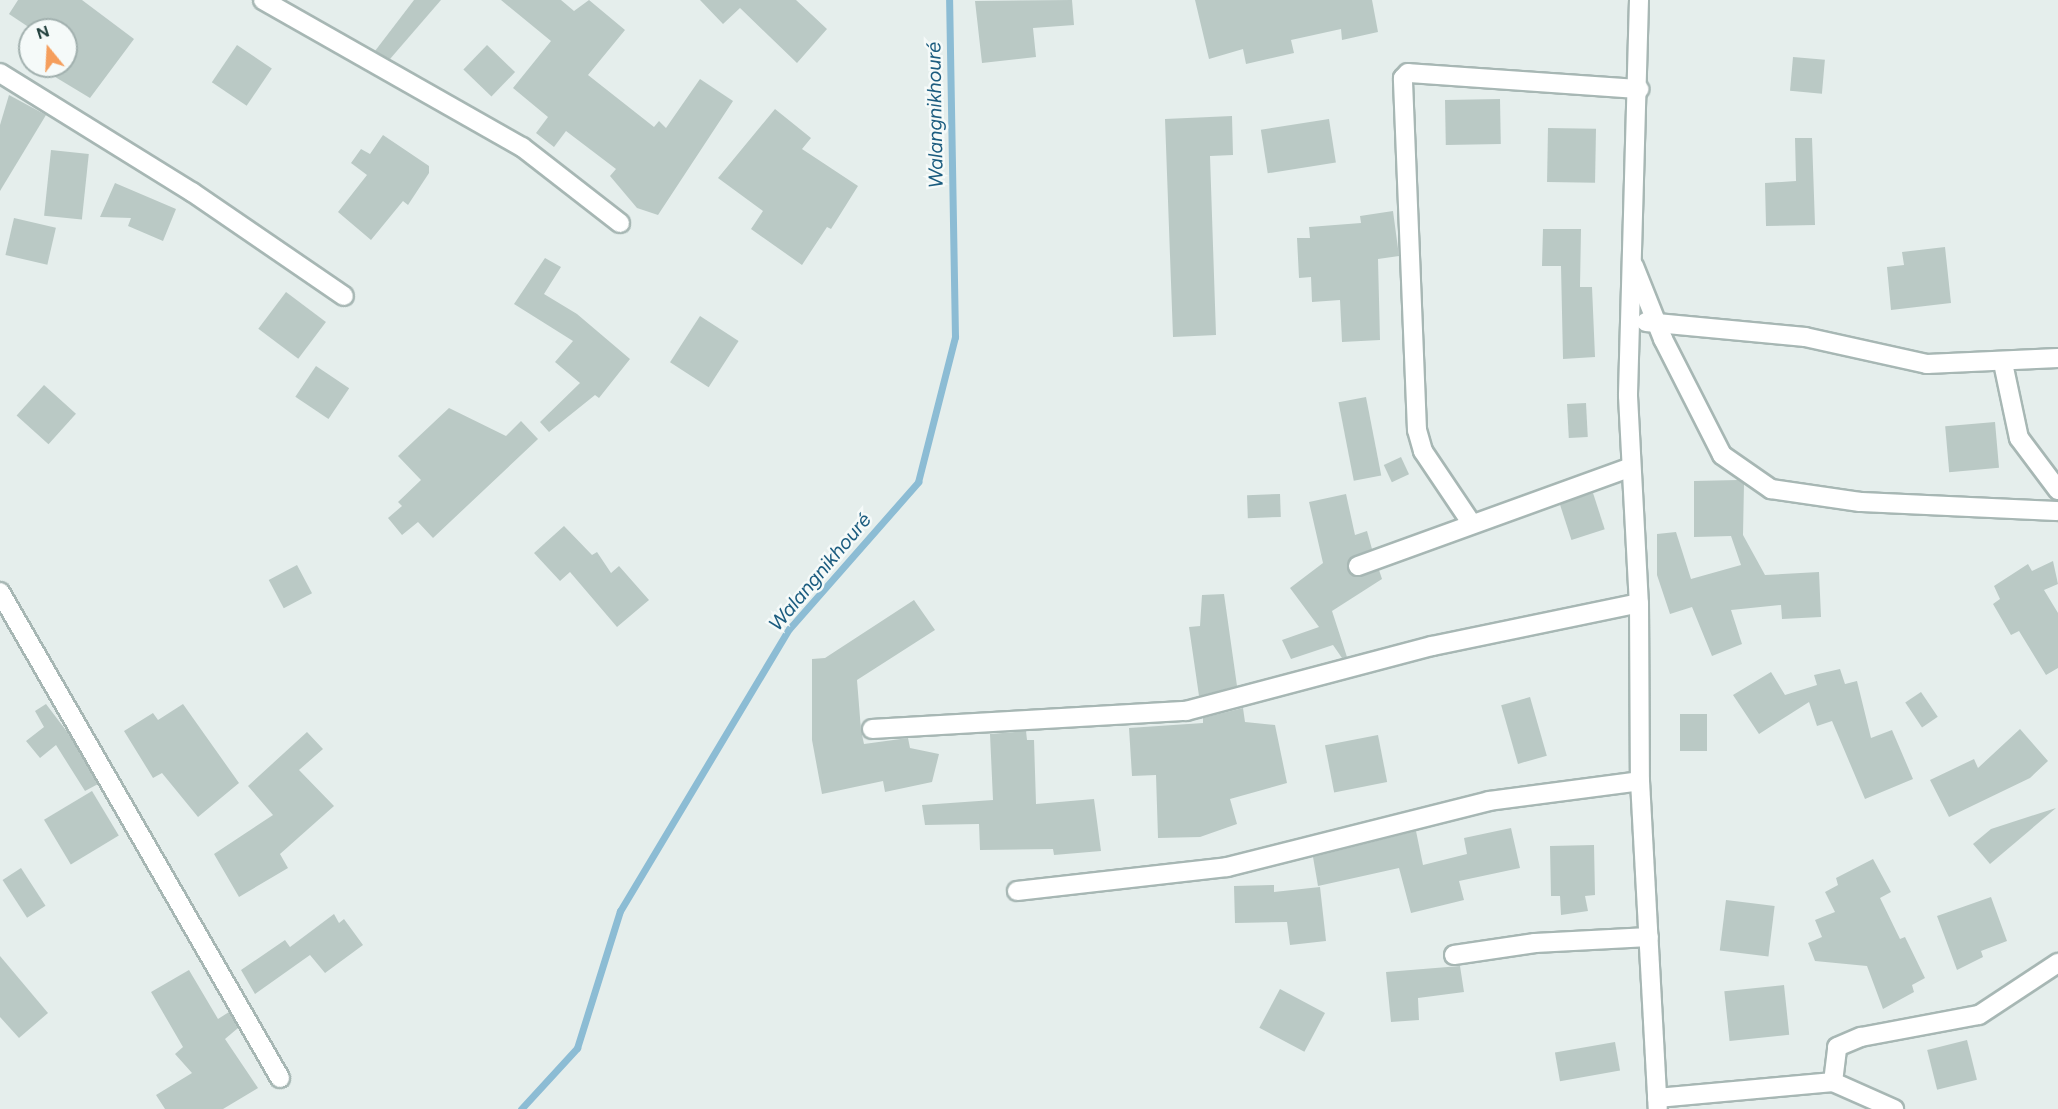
<!DOCTYPE html>
<html>
<head>
<meta charset="utf-8">
<style>
  body { margin:0 }
  #map { position:relative; width:2058px; height:1109px; overflow:hidden; background:#e5eeec; font-family:Figtree,sans-serif }
  div>[style] { position:absolute }
  [style*='--x'] { left:calc(var(--x)*1px); top:calc(var(--y)*1px); width:calc(var(--w)*1px); rotate:calc(var(--a)*1deg) }
  .stream>* { height:7px; margin:-3.5px; padding:0 3.5px; transform-origin:3.5px; border-radius:3.5px; background:#8cbcd4 }
  .building>* { inset:0; background:#bac9c5; transform-origin:0 0 }
  .roads { filter:drop-shadow(2px 0 #a7b7b4) drop-shadow(-2px 0 #a7b7b4) drop-shadow(0 2px #a7b7b4) drop-shadow(0 -2px #a7b7b4) }
  .minor>* { height:18px; margin:-9px; padding:0 9px; transform-origin:9px; border-radius:9px; background:#fff }
  span { translate:-50% -50%; white-space:nowrap; text-align:center; line-height:1.15; -webkit-text-stroke:5px #f5faf9; paint-order:stroke }
  .water-label { font-size:20px; color:#1b5c7f; font-style:italic }
  .north { position:absolute; left:18px; top:18px; width:60px; height:60px; box-sizing:border-box; background:#f5faf9; border:2px solid #a1b0ae; border-radius:50%; rotate:342deg; font-size:16px; font-weight:700; line-height:24px; text-align:center; color:#23413e }
  .north::after { content:''; display:block; margin:auto; width:21px; height:27px; background:#f59e5c; clip-path:polygon(50% 0,100% 100%,50% 72%,0 100%) }
</style>
</head>
<body>
<div id="map">
  <div class="stream">
    <i style="--x:521;--y:1109;--w:83;--a:-47.4"></i>
    <i style="--x:577;--y:1048;--w:144;--a:-72.6"></i>
    <i style="--x:620;--y:911;--w:329;--a:-59.1"></i>
    <i style="--x:789;--y:629;--w:196;--a:-48.7"></i>
    <i style="--x:918;--y:482;--w:150;--a:-75.7"></i>
    <i style="--x:955;--y:337;--w:337;--a:-91"></i>
  </div>
  <div class="building">
    <i style="clip-path:polygon(18px 0,82px 0,134px 39px,90px 98px,37px 66px,66px 66px,66px 30px,33px 30px,9px 14px)"></i>
    <i style="clip-path:polygon(414px 0,441px 0,390px 59px,375px 51px)"></i>
    <i style="clip-path:polygon(501px 0,561px 0,574px 11px,589px 0,625px 30px,588px 75px,654px 127px,659px 121px,666px 128px,700px 79px,733px 101px,658px 215px,637px 208px,610px 176px,616px 169px,566px 131px,554px 147px,536px 133px,548px 117px,513px 88px,551px 41px)"></i>
    <i style="clip-path:polygon(700px 0,796px 0,827px 29px,797px 63px,740px 8px,723px 24px)"></i>
    <i style="clip-path:polygon(1072px 0,1074px 25px,1033px 28px,1036px 57px,982px 63px,975px 1px)"></i>
    <i style="clip-path:polygon(1195px 0,1372px 0,1378px 32px,1342px 40px,1341px 29px,1291px 40px,1294px 53px,1246px 64px,1243px 49px,1209px 59px)"></i>
    <i style="left:237px;top:45px;width:42px;height:45px;rotate:34deg"></i>
    <i style="left:487px;top:45px;width:39px;height:34px;rotate:44deg"></i>
    <i style="left:1793px;top:57px;width:32px;height:34px;rotate:5deg"></i>
    <i style="clip-path:polygon(9px 95px,46px 115px,0 191px,0 125px)"></i>
    <i style="left:1500px;top:99px;width:45px;height:55px;rotate:89deg"></i>
    <i style="clip-path:polygon(775px 109px,811px 138px,802px 149px,858px 186px,831px 229px,827px 227px,802px 265px,751px 229px,763px 211px,718px 178px)"></i>
    <i style="clip-path:polygon(1232px 116px,1233px 155px,1210px 156px,1216px 335px,1173px 337px,1165px 119px)"></i>
    <i style="left:1329px;top:119px;width:44px;height:69px;rotate:81deg"></i>
    <i style="left:1548px;top:128px;width:48px;height:54px;rotate:1deg"></i>
    <i style="clip-path:polygon(383px 135px,429px 166px,429px 173px,408px 205px,403px 201px,371px 240px,338px 212px,367px 175px,351px 163px,361px 149px,370px 154px)"></i>
    <i style="clip-path:polygon(1795px 138px,1812px 138px,1815px 225px,1766px 226px,1765px 183px,1796px 181px)"></i>
    <i style="left:51px;top:150px;width:38px;height:66px;rotate:6deg"></i>
    <i style="clip-path:polygon(115px 183px,176px 209px,163px 241px,128px 226px,131px 218px,100px 217px)"></i>
    <i style="clip-path:polygon(1393px 211px,1399px 256px,1378px 259px,1380px 340px,1342px 342px,1340px 300px,1312px 302px,1311px 277px,1299px 278px,1297px 238px,1310px 238px,1309px 227px,1361px 223px,1360px 216px)"></i>
    <i style="left:14px;top:218px;width:43px;height:38px;rotate:13deg"></i>
    <i style="clip-path:polygon(1543px 229px,1581px 229px,1580px 287px,1592px 287px,1595px 357px,1563px 359px,1561px 266px,1542px 266px)"></i>
    <i style="clip-path:polygon(1945px 247px,1951px 303px,1891px 310px,1887px 267px,1904px 265px,1902px 252px)"></i>
    <i style="clip-path:polygon(545px 258px,561px 267px,544px 294px,577px 314px,630px 359px,599px 398px,595px 395px,549px 432px,540px 422px,580px 383px,555px 362px,573px 341px,514px 304px)"></i>
    <i style="left:286px;top:292px;width:50px;height:46px;rotate:37deg"></i>
    <i style="left:700px;top:316px;width:46px;height:55px;rotate:33deg"></i>
    <i style="left:316px;top:366px;width:40px;height:37px;rotate:34deg"></i>
    <i style="left:44px;top:385px;width:43px;height:41px;rotate:42deg"></i>
    <i style="left:1366px;top:397px;width:80px;height:28px;rotate:79deg"></i>
    <i style="left:1586px;top:403px;width:34px;height:19px;rotate:87deg"></i>
    <i style="clip-path:polygon(449px 408px,506px 436px,521px 421px,538px 439px,433px 538px,418px 522px,402px 535px,388px 518px,402px 506px,398px 502px,421px 480px,398px 456px)"></i>
    <i style="left:1995px;top:422px;width:46px;height:50px;rotate:85deg"></i>
    <i style="left:1401px;top:457px;width:19px;height:19px;rotate:65deg"></i>
    <i style="clip-path:polygon(1738px 480px,1744px 484px,1743px 535px,1765px 575px,1819px 572px,1821px 617px,1782px 619px,1781px 605px,1731px 610px,1742px 644px,1712px 656px,1692px 607px,1670px 614px,1657px 575px,1657px 534px,1676px 532px,1691px 579px,1741px 565px,1731px 536px,1694px 537px,1694px 481px)"></i>
    <i style="left:1593px;top:493px;width:38px;height:35px;rotate:72deg"></i>
    <i style="left:1280px;top:494px;width:23px;height:33px;rotate:88deg"></i>
    <i style="clip-path:polygon(1346px 494px,1355px 535px,1367px 531px,1372px 549px,1350px 558px,1348px 570px,1357px 577px,1379px 570px,1382px 579px,1332px 611px,1347px 657px,1342px 658px,1333px 645px,1291px 659px,1282px 640px,1319px 627px,1290px 588px,1323px 563px,1309px 502px)"></i>
    <i style="clip-path:polygon(564px 526px,592px 555px,597px 552px,611px 573px,619px 566px,649px 600px,617px 627px,570px 572px,560px 581px,534px 553px)"></i>
    <i style="clip-path:polygon(2053px 561px,2058px 584px,2044px 590px,2058px 613px,2058px 668px,2046px 675px,2019px 631px,2011px 635px,1993px 604px,2000px 599px,1994px 586px,2028px 564px,2032px 571px)"></i>
    <i style="left:297px;top:565px;width:32px;height:32px;rotate:62deg"></i>
    <i style="clip-path:polygon(1224px 594px,1237px 686px,1199px 696px,1189px 627px,1200px 626px,1202px 595px)"></i>
    <i style="clip-path:polygon(914px 600px,935px 630px,857px 680px,861px 730px,864px 744px,908px 738px,910px 748px,939px 754px,932px 782px,885px 792px,883px 781px,822px 794px,812px 740px,812px 659px,825px 658px)"></i>
    <i style="clip-path:polygon(1840px 669px,1845px 684px,1857px 681px,1871px 738px,1892px 730px,1913px 779px,1865px 799px,1832px 721px,1817px 726px,1809px 702px,1759px 734px,1733px 695px,1771px 672px,1785px 695px,1817px 685px,1814px 675px)"></i>
    <i style="left:1921px;top:692px;width:30px;height:19px;rotate:56deg"></i>
    <i style="left:1530px;top:697px;width:61px;height:30px;rotate:74deg"></i>
    <i style="clip-path:polygon(46px 704px,68px 733px,98px 784px,85px 791px,56px 745px,40px 758px,26px 741px,44px 727px,35px 711px)"></i>
    <i style="clip-path:polygon(183px 704px,239px 783px,198px 817px,162px 773px,153px 778px,124px 731px,153px 713px,158px 720px)"></i>
    <i style="clip-path:polygon(1243px 708px,1245px 722px,1275px 725px,1287px 783px,1230px 799px,1237px 824px,1200px 837px,1158px 838px,1156px 775px,1132px 776px,1129px 728px,1203px 723px,1203px 718px)"></i>
    <i style="left:1680px;top:714px;width:27px;height:37px"></i>
    <i style="clip-path:polygon(2020px 729px,2048px 761px,2030px 778px,1949px 817px,1930px 780px,1974px 759px,1978px 768px)"></i>
    <i style="clip-path:polygon(1026px 731px,1027px 740px,1034px 740px,1036px 804px,1094px 799px,1101px 851px,1054px 855px,1053px 849px,980px 850px,979px 824px,925px 825px,922px 805px,993px 800px,990px 734px)"></i>
    <i style="clip-path:polygon(307px 732px,323px 749px,299px 770px,334px 806px,280px 854px,288px 868px,239px 897px,214px 854px,273px 815px,248px 786px)"></i>
    <i style="left:1378px;top:735px;width:48px;height:54px;rotate:79deg"></i>
    <i style="left:92px;top:791px;width:52px;height:56px;rotate:59deg"></i>
    <i style="clip-path:polygon(2056px 808px,1990px 864px,1973px 844px,1991px 829px)"></i>
    <i style="clip-path:polygon(1511px 828px,1520px 868px,1459px 881px,1464px 900px,1411px 913px,1399px 868px,1318px 886px,1313px 857px,1416px 831px,1423px 865px,1467px 854px,1464px 838px)"></i>
    <i style="clip-path:polygon(1594px 845px,1595px 895px,1585px 896px,1588px 911px,1561px 915px,1560px 896px,1551px 896px,1550px 846px)"></i>
    <i style="clip-path:polygon(1873px 859px,1891px 892px,1880px 898px,1900px 939px,1905px 937px,1925px 978px,1912px 985px,1914px 992px,1883px 1009px,1867px 966px,1815px 961px,1808px 943px,1822px 937px,1815px 920px,1835px 912px,1825px 892px,1838px 885px,1836px 878px)"></i>
    <i style="left:21px;top:868px;width:45px;height:22px;rotate:57deg"></i>
    <i style="clip-path:polygon(1274px 885px,1274px 892px,1320px 887px,1326px 941px,1290px 945px,1287px 922px,1235px 923px,1234px 886px)"></i>
    <i style="clip-path:polygon(1991px 897px,2007px 941px,1981px 951px,1983px 957px,1957px 970px,1937px 916px)"></i>
    <i style="left:1726px;top:900px;width:49px;height:51px;rotate:7deg"></i>
    <i style="clip-path:polygon(334px 914px,339px 923px,344px 919px,363px 945px,325px 973px,310px 955px,255px 994px,241px 970px,285px 940px,290px 947px)"></i>
    <i style="clip-path:polygon(0 956px,48px 1013px,19px 1038px,0 1017px)"></i>
    <i style="clip-path:polygon(1460px 966px,1464px 992px,1418px 998px,1419px 1020px,1391px 1022px,1386px 972px)"></i>
    <i style="clip-path:polygon(189px 970px,218px 1019px,229px 1012px,238px 1028px,225px 1039px,258px 1088px,223px 1109px,165px 1109px,156px 1095px,192px 1073px,175px 1054px,183px 1047px,151px 992px)"></i>
    <i style="left:1784px;top:985px;width:50px;height:60px;rotate:84deg"></i>
    <i style="left:1280px;top:989px;width:51px;height:44px;rotate:28deg"></i>
    <i style="left:1967px;top:1040px;width:41px;height:41px;rotate:76deg"></i>
    <i style="left:1615px;top:1042px;width:29px;height:61px;rotate:80deg"></i>
  </div>
  <div class="roads">
    <div class="minor">
      <i style="--x:263;--y:0;--w:298;--a:29.6"></i>
      <i style="--x:522;--y:147;--w:124;--a:37.8"></i>
      <i style="--x:1639;--y:0;--w:396;--a:91.6"></i>
      <i style="--x:1628;--y:396;--w:207;--a:87"></i>
      <i style="--x:1639;--y:603;--w:178;--a:89.7"></i>
      <i style="--x:1640;--y:781;--w:328;--a:86.9"></i>
      <i style="--x:0;--y:73;--w:226;--a:31.8"></i>
      <i style="--x:192;--y:192;--w:184;--a:34.4"></i>
      <i style="--x:1634;--y:266;--w:79;--a:68.3"></i>
      <i style="--x:1663;--y:339;--w:130;--a:63"></i>
      <i style="--x:1722;--y:455;--w:60;--a:34.8"></i>
      <i style="--x:1771;--y:489;--w:90;--a:8.3"></i>
      <i style="--x:1860;--y:502;--w:198;--a:2.6"></i>
      <i style="--x:1646;--y:322;--w:160;--a:5.4"></i>
      <i style="--x:1805;--y:337;--w:125;--a:12.5"></i>
      <i style="--x:1927;--y:364;--w:131;--a:-2.6"></i>
      <i style="--x:2003;--y:363;--w:77;--a:78"></i>
      <i style="--x:2019;--y:438;--w:65;--a:53.1"></i>
      <i style="--x:1472;--y:524;--w:88;--a:-123.9"></i>
      <i style="--x:1423;--y:451;--w:22;--a:-106"></i>
      <i style="--x:1417;--y:430;--w:352;--a:-92.3"></i>
      <i style="--x:1403;--y:78;--w:7;--a:-45"></i>
      <i style="--x:1408;--y:73;--w:232;--a:4"></i>
      <i style="--x:1358;--y:566;--w:290;--a:-19.9"></i>
      <i style="--x:0;--y:592;--w:561;--a:60.05"></i>
      <i style="--x:872;--y:729;--w:315;--a:-3.3"></i>
      <i style="--x:1186;--y:711;--w:254;--a:-14.8"></i>
      <i style="--x:1432;--y:646;--w:211;--a:-11.7"></i>
      <i style="--x:1017;--y:891;--w:211;--a:-6.5"></i>
      <i style="--x:1227;--y:867;--w:270;--a:-14.1"></i>
      <i style="--x:1489;--y:801;--w:152;--a:-7.5"></i>
      <i style="--x:1454;--y:955;--w:82;--a:-8.4"></i>
      <i style="--x:1535;--y:943;--w:114;--a:-3"></i>
      <i style="--x:1833;--y:1082;--w:35;--a:-83"></i>
      <i style="--x:1837;--y:1047;--w:26;--a:-23"></i>
      <i style="--x:1861;--y:1037;--w:120;--a:-10.6"></i>
      <i style="--x:1979;--y:1015;--w:95;--a:-33.4"></i>
      <i style="--x:1657;--y:1098;--w:177;--a:-5.2"></i>
      <i style="--x:1833;--y:1082;--w:67;--a:23.9"></i>
    </div>
  </div>
  <div class="water-label">
    <span style="left:935px;top:115px;rotate:-91deg">Walangnikhouré</span>
    <span style="left:820px;top:572px;rotate:-50deg">Walangnikhouré</span>
  </div>
  <div class="north">N</div>
</div>
</body>
</html>
